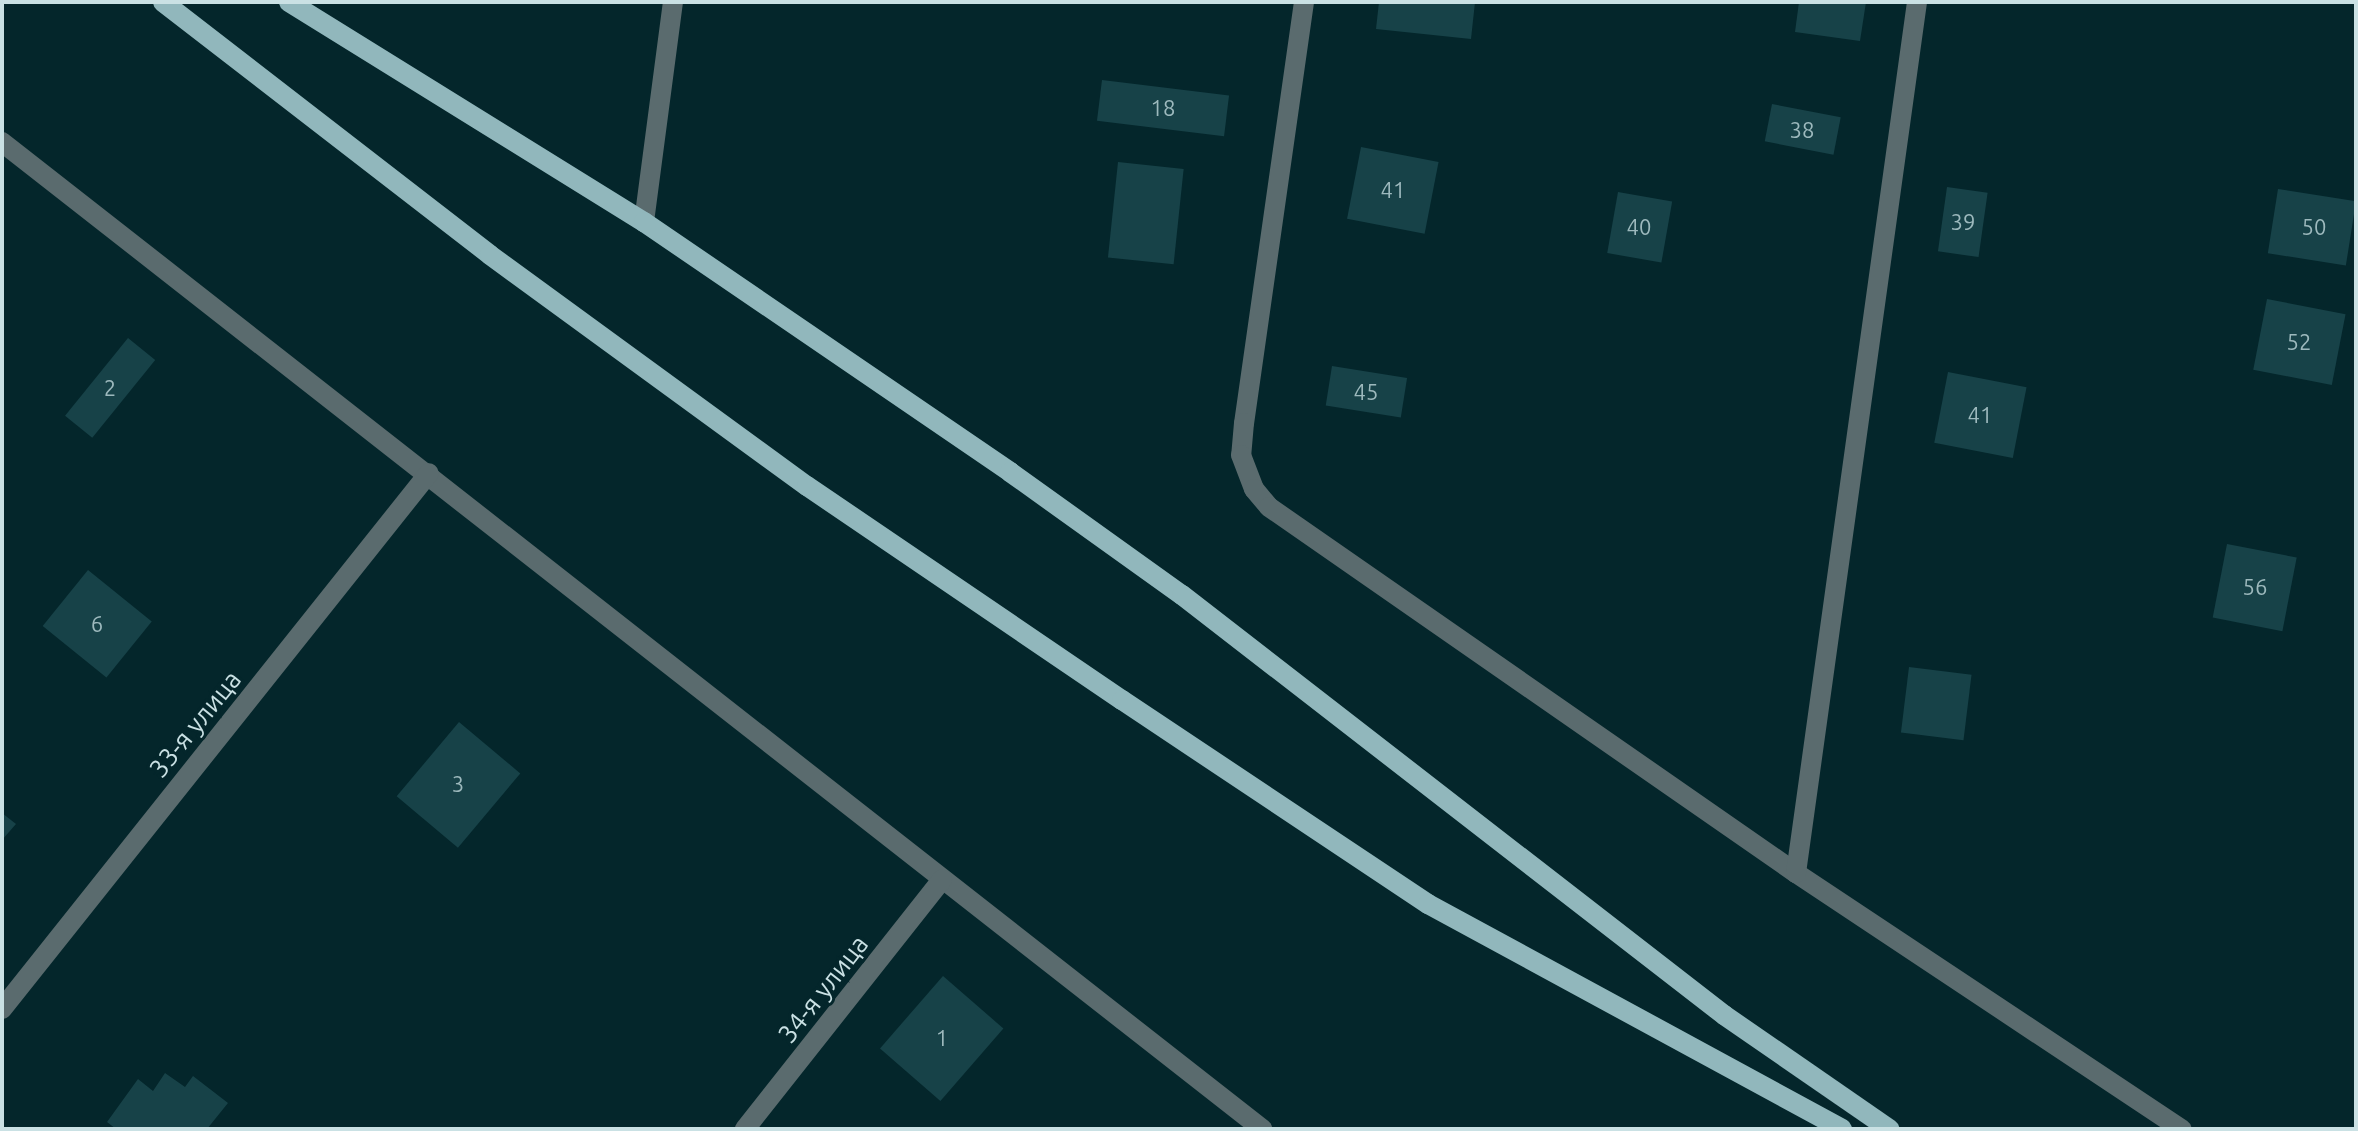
<!DOCTYPE html>
<html>
<head>
<meta charset="utf-8">
<style>
  body { margin:0 }
  #map { position:relative; width:2358px; height:1131px; overflow:hidden; background:#04262b; font-family:Ubuntu,sans-serif }
  div>[style] { position:absolute }
  [style*='--x'] { left:calc(var(--x)*1px); top:calc(var(--y)*1px); width:calc(var(--w)*1px); rotate:calc(var(--a)*1deg) }
  .building>* { inset:0; background:#174248; transform-origin:0 0 }
  .minor>* { height:20px; margin:-10px; padding:0 10px; transform-origin:10px; border-radius:10px; background:#5a6b6e }
  .major>* { height:20px; margin:-10px; padding:0 10px; transform-origin:10px; border-radius:10px; background:#91b7bc }
  span { translate:-50% -50%; white-space:nowrap; text-align:center; line-height:1.15; -webkit-text-stroke:6px #04262b; paint-order:stroke }
  .number-label { font-size:22px; color:#9db9bd }
  .number-label span { -webkit-text-stroke-width:0 }
  .street-label { font-size:26px; color:#cae1e4 }
  .frame { position:absolute; inset:0; border:4px solid #cae1e4; pointer-events:none }
</style>
</head>
<body>
<div id="map">
  <div class="building">
    <i style="clip-path:polygon(1379px 2px,1475px 2px,1471px 39px,1376px 29px)"></i>
    <i style="clip-path:polygon(1799px 2px,1866px 2px,1860px 41px,1795px 32px)"></i>
    <i style="left:1102px;top:80px;width:128px;height:41px;rotate:7deg"></i>
    <i style="left:1772px;top:104px;width:70px;height:38px;rotate:11deg"></i>
    <i style="left:1361px;top:147px;width:79px;height:73px;rotate:11deg"></i>
    <i style="left:1118px;top:162px;width:66px;height:96px;rotate:6deg"></i>
    <i style="left:1947px;top:187px;width:41px;height:65px;rotate:8deg"></i>
    <i style="left:2278px;top:189px;width:79px;height:65px;rotate:9deg"></i>
    <i style="left:1618px;top:192px;width:55px;height:62px;rotate:10deg"></i>
    <i style="left:2267px;top:299px;width:80px;height:72px;rotate:11deg"></i>
    <i style="left:128px;top:338px;width:35px;height:100px;rotate:39deg"></i>
    <i style="left:1332px;top:366px;width:76px;height:40px;rotate:9deg"></i>
    <i style="left:1948px;top:372px;width:80px;height:72px;rotate:11deg"></i>
    <i style="left:2227px;top:544px;width:71px;height:75px;rotate:11deg"></i>
    <i style="left:88px;top:570px;width:82px;height:72px;rotate:39deg"></i>
    <i style="left:1909px;top:667px;width:63px;height:66px;rotate:7deg"></i>
    <i style="left:459px;top:722px;width:80px;height:97px;rotate:40deg"></i>
    <i style="clip-path:polygon(2px 813px,16px 824px,2px 840px)"></i>
    <i style="left:943px;top:976px;width:80px;height:96px;rotate:41deg"></i>
    <i style="clip-path:polygon(165px 1073px,185px 1087px,193px 1076px,228px 1103px,207px 1129px,116px 1129px,107px 1122px,138px 1079px,153px 1091px)"></i>
  </div>
  <div class="minor">
    <i style="--x:1304;--y:2;--w:425;--a:98.1"></i>
    <i style="--x:1244;--y:423;--w:32;--a:95"></i>
    <i style="--x:1241;--y:455;--w:36;--a:69"></i>
    <i style="--x:1254;--y:489;--w:23;--a:50"></i>
    <i style="--x:1269;--y:507;--w:642;--a:34.78"></i>
    <i style="--x:1796;--y:873;--w:463;--a:33.6"></i>
    <i style="--x:2;--y:142;--w:1601;--a:38.07"></i>
    <i style="--x:644;--y:222;--w:222;--a:-82.5"></i>
    <i style="--x:1796;--y:873;--w:879;--a:-82.09"></i>
    <i style="--x:2;--y:1009;--w:685;--a:-51.46"></i>
    <i style="--x:745;--y:1129;--w:318;--a:-51.7"></i>
  </div>
  <div class="major">
    <i style="--x:163;--y:2;--w:413;--a:37.7"></i>
    <i style="--x:490;--y:255;--w:392;--a:36.1"></i>
    <i style="--x:807;--y:486;--w:381;--a:34.2"></i>
    <i style="--x:1122;--y:700;--w:368;--a:33.7"></i>
    <i style="--x:1428;--y:904;--w:471;--a:28.5"></i>
    <i style="--x:289;--y:2;--w:418;--a:31.8"></i>
    <i style="--x:644;--y:222;--w:443;--a:34.3"></i>
    <i style="--x:1010;--y:472;--w:211;--a:35.6"></i>
    <i style="--x:1182;--y:595;--w:686;--a:37.77"></i>
    <i style="--x:1724;--y:1015;--w:201;--a:34.6"></i>
  </div>
  <div class="number-label">
    <span style="left:1163px;top:108px">18</span>
    <span style="left:1802px;top:130px">38</span>
    <span style="left:1393px;top:190px">41</span>
    <span style="left:1963px;top:222px">39</span>
    <span style="left:1639px;top:227px">40</span>
    <span style="left:2314px;top:227px">50</span>
    <span style="left:2299px;top:342px">52</span>
    <span style="left:110px;top:388px">2</span>
    <span style="left:1366px;top:392px">45</span>
    <span style="left:1980px;top:415px">41</span>
    <span style="left:2255px;top:587px">56</span>
    <span style="left:97px;top:624px">6</span>
    <span style="left:458px;top:784px">3</span>
    <span style="left:942px;top:1038px">1</span>
  </div>
  <div class="street-label">
    <span style="left:195px;top:724px;rotate:-51deg">33-я улица</span>
    <span style="left:823px;top:989px;rotate:-52deg">34-я улица</span>
  </div>
  <div class="frame"></div>
</div>
</body>
</html>
